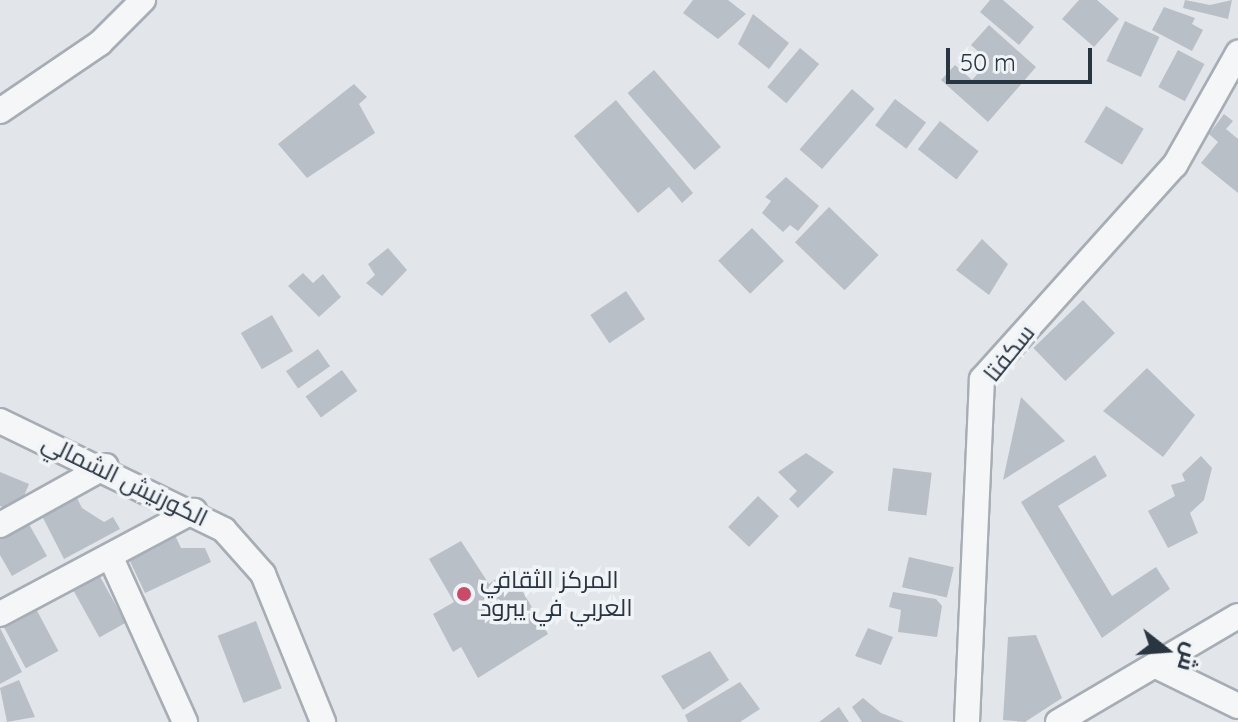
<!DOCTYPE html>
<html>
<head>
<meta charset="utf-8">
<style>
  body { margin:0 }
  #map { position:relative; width:1238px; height:722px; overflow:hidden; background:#e2e6ea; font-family:Quicksand,Cairo,sans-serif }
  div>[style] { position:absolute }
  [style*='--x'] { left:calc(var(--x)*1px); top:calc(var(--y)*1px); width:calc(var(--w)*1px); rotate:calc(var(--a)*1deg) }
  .building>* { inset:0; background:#b9bfc7; transform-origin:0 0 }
  .roads { filter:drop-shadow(2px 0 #a7adb4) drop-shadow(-2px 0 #a7adb4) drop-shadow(0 2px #a7adb4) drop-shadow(0 -2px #a7adb4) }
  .minor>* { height:24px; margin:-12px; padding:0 12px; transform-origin:12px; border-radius:12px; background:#f5f6f8 }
  .dots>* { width:22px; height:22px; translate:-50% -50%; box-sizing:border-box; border:4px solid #f1f4f7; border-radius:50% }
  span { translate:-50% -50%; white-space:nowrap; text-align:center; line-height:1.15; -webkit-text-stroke:7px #f1f4f7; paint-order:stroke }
  .street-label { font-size:24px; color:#2a3542 }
  .poi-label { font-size:24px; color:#2a3542 }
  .left { translate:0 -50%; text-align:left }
  .north { position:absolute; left:1126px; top:610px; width:80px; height:80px; -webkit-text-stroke:6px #f1f4f7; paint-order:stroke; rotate:107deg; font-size:22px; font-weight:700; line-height:32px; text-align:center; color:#2a3542 }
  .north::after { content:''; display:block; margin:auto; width:28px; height:36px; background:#2a3542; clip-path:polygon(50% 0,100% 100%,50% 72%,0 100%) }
  .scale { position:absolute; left:946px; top:48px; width:146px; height:36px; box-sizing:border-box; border:4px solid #2a3542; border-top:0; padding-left:10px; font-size:24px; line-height:28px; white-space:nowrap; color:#2a3542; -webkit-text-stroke:6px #f1f4f7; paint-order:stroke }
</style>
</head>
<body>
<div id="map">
  <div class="building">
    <i style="clip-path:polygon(693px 0,728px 0,746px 14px,718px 39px,683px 13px)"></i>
    <i style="clip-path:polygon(990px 0,1003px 0,1034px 27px,1019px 45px,980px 12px)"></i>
    <i style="clip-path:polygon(1079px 0,1097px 0,1119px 19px,1094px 47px,1062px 19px)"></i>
    <i style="clip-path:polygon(1185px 0,1210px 5px,1232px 0,1228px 19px,1183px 8px)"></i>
    <i style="clip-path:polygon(1164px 7px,1195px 18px,1192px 24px,1203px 30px,1192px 51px,1152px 30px)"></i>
    <i style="clip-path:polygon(753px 14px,789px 43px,769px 69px,738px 44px)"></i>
    <i style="left:1125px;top:21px;width:38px;height:44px;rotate:25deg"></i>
    <i style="clip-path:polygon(989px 25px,1036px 67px,988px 122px,941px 80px,955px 65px,972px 80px,989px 61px,971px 45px)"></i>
    <i style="left:800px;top:48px;width:25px;height:51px;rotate:40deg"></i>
    <i style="left:1178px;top:50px;width:30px;height:42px;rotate:28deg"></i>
    <i style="left:654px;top:70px;width:102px;height:35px;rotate:49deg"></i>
    <i style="clip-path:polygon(354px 84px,367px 97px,359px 104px,375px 133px,307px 178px,278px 144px)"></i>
    <i style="left:852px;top:89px;width:30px;height:80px;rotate:41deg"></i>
    <i style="left:895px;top:99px;width:39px;height:33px;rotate:37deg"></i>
    <i style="clip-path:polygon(616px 100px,693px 193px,682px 203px,669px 187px,638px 213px,574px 136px)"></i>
    <i style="left:1106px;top:106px;width:44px;height:42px;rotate:31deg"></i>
    <i style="clip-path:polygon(1224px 114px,1233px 121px,1226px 129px,1238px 139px,1238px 193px,1201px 163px,1218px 142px,1209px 134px)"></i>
    <i style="left:940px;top:121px;width:49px;height:36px;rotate:38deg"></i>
    <i style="clip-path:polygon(786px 177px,819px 206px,798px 231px,790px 225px,783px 232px,762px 213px,771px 201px,765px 197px)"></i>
    <i style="left:829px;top:207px;width:69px;height:49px;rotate:44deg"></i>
    <i style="left:752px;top:228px;width:46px;height:47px;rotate:46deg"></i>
    <i style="clip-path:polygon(982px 239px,1008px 264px,989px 295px,956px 270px)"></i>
    <i style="clip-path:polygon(388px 248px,407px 270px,382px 296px,366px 283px,375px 275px,368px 264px)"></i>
    <i style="clip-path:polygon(303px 273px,313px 283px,323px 274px,341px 297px,319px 317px,288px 286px)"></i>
    <i style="left:626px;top:291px;width:34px;height:43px;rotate:56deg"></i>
    <i style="left:1083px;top:300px;width:46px;height:69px;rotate:46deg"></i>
    <i style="left:272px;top:315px;width:42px;height:36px;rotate:60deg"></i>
    <i style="left:318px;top:349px;width:21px;height:39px;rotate:55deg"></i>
    <i style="clip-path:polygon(1147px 368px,1195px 415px,1163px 457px,1103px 411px)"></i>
    <i style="left:342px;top:370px;width:26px;height:45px;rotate:54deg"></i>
    <i style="clip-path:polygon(1021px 397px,1065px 441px,1003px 480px)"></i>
    <i style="clip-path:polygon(806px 453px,834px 472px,798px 508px,789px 499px,797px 491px,778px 472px)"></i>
    <i style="clip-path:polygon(1095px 455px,1107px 476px,1058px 506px,1112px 596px,1156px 567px,1170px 589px,1102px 638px,1021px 502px)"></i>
    <i style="clip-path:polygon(1201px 456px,1212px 468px,1204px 500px,1190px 513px,1198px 533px,1168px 548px,1148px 511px,1175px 496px,1171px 485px,1185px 481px,1182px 474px)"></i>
    <i style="left:893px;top:468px;width:39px;height:43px;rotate:7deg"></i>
    <i style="clip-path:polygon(0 472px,29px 484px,17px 513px,0 506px)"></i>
    <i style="clip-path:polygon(76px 496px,82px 508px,104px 522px,113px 517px,120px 529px,64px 559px,41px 514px)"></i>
    <i style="left:758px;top:496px;width:29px;height:43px;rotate:44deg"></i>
    <i style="clip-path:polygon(26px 519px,47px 556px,12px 576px,0 555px,0 534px)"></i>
    <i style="clip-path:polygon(174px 533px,181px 548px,205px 548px,211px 562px,145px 593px,127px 555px)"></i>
    <i style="clip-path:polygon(461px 541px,489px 584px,509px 569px,548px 634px,478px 678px,461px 647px,453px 652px,433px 614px,454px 602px,429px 559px)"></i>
    <i style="left:909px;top:557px;width:46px;height:31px;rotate:13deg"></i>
    <i style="left:98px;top:573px;width:57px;height:30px;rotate:61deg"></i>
    <i style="clip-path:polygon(893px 592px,936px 599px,942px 606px,937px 637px,898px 632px,901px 610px,889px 607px)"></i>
    <i style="left:34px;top:605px;width:52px;height:37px;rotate:62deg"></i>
    <i style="left:256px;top:621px;width:72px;height:41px;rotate:69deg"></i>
    <i style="clip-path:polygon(0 628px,22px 672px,0 684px)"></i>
    <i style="clip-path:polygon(868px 628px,893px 637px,881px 665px,855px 656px)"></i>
    <i style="clip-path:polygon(1036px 635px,1062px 698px,1025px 722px,1003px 720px,1008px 637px)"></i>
    <i style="clip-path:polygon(710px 651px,729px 680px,683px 710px,661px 676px)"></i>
    <i style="clip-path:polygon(19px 680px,35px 717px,7px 722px,0 688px)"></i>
    <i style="clip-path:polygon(740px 682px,760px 709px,740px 722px,688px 722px,685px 715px)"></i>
    <i style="clip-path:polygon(863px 698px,881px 713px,904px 722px,862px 722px,852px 707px)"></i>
    <i style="clip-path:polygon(839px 707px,849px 722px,819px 722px)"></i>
  </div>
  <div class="roads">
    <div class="minor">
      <i style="--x:0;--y:111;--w:121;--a:-34.2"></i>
      <i style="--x:100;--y:43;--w:61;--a:-45"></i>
      <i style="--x:0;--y:421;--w:249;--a:25.9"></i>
      <i style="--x:224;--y:530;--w:59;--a:48.4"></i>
      <i style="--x:263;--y:574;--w:160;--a:67.9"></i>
      <i style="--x:0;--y:525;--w:121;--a:-29.1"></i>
      <i style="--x:111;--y:558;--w:180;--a:65.7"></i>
      <i style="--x:0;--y:614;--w:220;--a:-28"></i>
      <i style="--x:1156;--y:666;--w:91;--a:26"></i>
      <i style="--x:967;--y:722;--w:343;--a:-87.5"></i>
      <i style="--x:982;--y:379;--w:288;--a:-48"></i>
      <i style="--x:1175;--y:165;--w:129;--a:-60.6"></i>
      <i style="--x:1058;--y:722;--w:209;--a:-30.5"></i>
    </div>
  </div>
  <div class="dots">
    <i style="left:464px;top:594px;background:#cd4968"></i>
  </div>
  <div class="street-label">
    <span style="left:1009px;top:353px;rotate:-51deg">سكفتا</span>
    <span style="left:125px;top:480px;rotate:26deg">الكورنيش الشمالي</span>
  </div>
  <div class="poi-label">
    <span class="left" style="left:480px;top:594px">المركز الثقافي<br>العربي في يبرود</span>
  </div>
  <div class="north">ش</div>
  <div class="scale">50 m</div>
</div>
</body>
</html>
